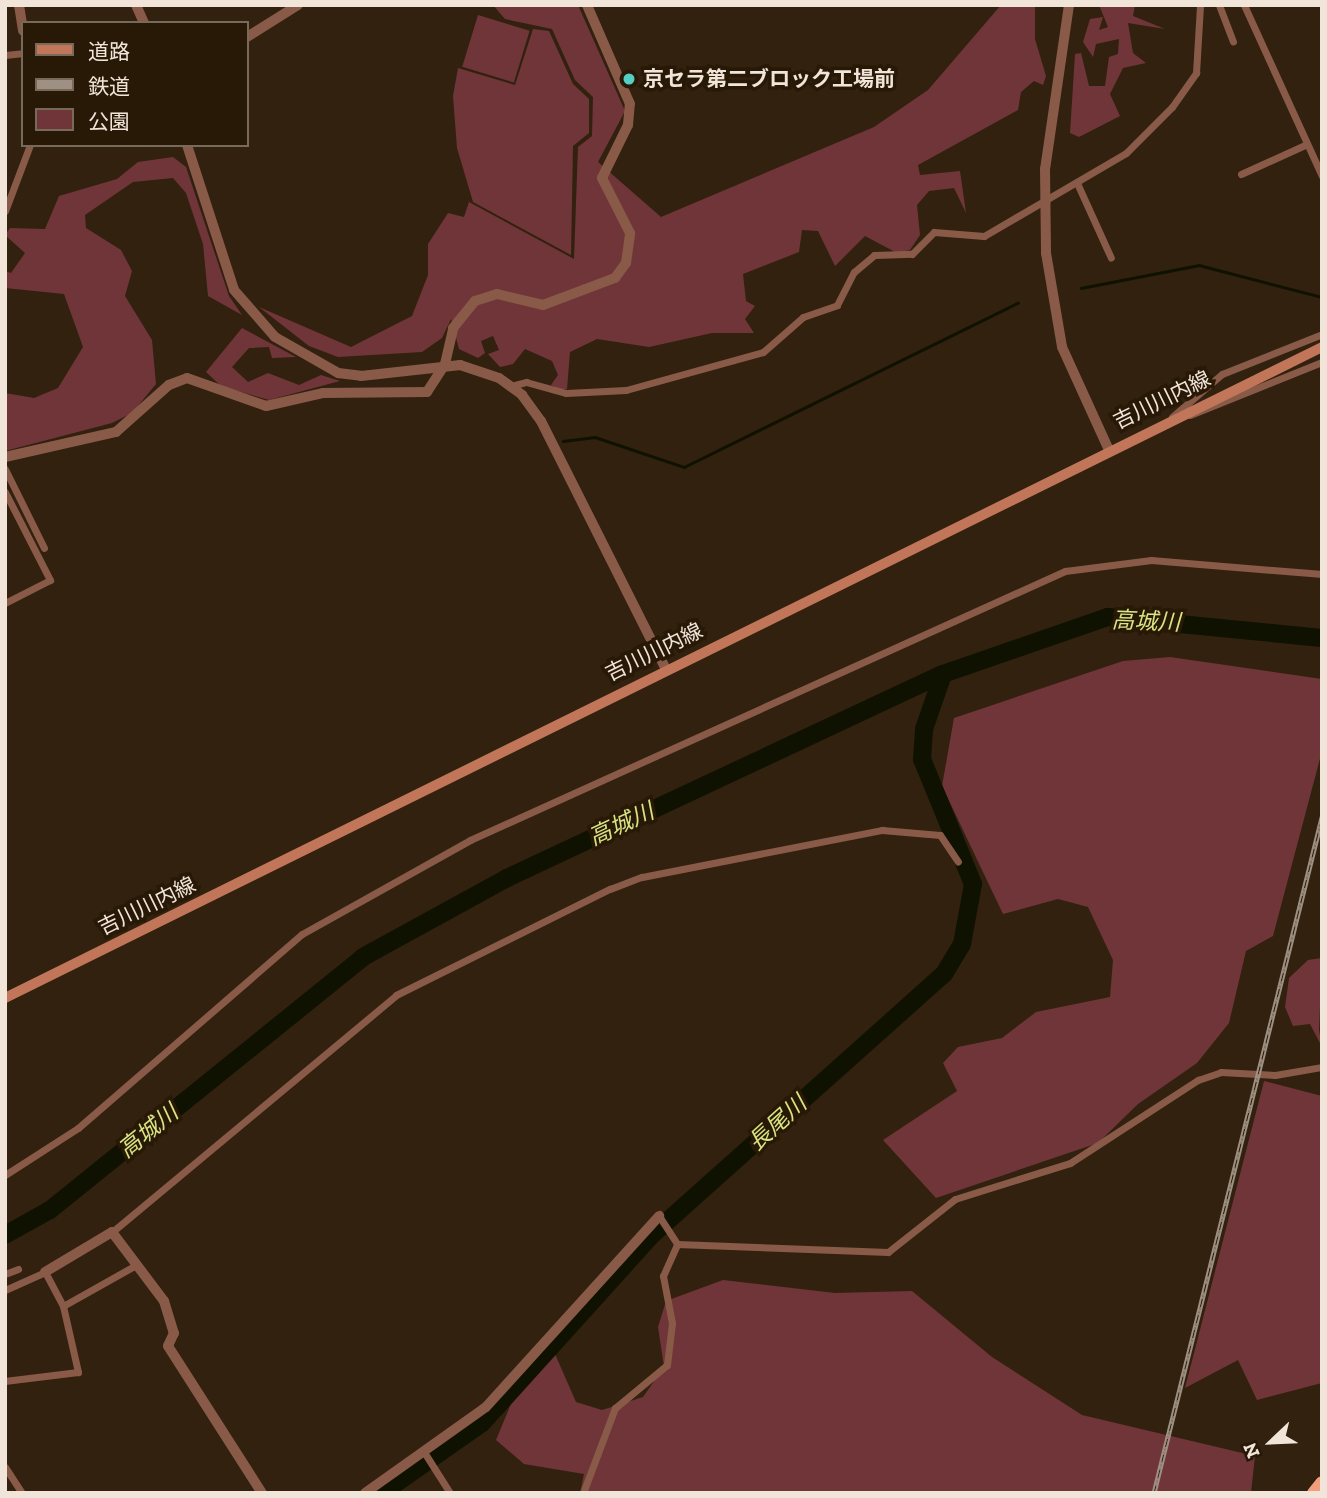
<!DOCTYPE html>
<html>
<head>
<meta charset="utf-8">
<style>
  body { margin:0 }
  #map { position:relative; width:1327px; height:1498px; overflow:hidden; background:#32210f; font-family:"Zilla Slab","Noto Sans JP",serif }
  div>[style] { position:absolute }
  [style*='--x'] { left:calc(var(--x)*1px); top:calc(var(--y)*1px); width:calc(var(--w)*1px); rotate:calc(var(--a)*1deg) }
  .green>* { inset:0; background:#703539; transform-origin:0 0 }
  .stream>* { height:2.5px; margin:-1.25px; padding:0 1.25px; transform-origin:1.25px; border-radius:1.25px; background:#101201 }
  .river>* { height:18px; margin:-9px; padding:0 9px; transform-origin:9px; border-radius:9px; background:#101201 }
  .minor>* { height:7px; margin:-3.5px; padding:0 3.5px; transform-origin:3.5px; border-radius:3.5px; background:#895a48 }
  .tertiary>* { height:10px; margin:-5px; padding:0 5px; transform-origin:5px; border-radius:5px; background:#895a48 }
  .secondary>* { height:10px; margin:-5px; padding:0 5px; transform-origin:5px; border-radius:5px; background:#c17659 }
  .trunk>* { height:12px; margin:-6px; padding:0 6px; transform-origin:6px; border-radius:6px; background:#f29e7e }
  .rail>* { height:5px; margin-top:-2.5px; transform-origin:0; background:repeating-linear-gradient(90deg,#281806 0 8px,#9e9082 0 16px); box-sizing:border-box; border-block:2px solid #9e9082 }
  .dots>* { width:19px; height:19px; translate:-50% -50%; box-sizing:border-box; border:4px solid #281806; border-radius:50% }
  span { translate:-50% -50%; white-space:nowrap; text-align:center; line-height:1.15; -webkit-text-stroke:7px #281806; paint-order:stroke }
  .poi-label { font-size:21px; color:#f1e5da; font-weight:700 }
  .left { translate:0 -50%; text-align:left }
  .street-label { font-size:21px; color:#f1e5da }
  .water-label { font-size:23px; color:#d9e482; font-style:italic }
  .frame { position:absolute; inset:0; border:7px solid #f1e5da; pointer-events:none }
  .legend { position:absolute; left:21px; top:21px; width:228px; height:126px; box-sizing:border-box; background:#281806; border:2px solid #786a5b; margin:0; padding:9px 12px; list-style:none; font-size:21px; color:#f1e5da }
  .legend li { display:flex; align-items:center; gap:14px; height:35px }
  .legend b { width:35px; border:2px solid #786a5b }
  .north { position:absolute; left:1236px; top:1407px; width:70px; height:70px; -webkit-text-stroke:5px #281806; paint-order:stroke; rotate:247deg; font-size:19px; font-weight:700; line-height:28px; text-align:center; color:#f1e5da }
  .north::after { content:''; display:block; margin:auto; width:24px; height:32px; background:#f1e5da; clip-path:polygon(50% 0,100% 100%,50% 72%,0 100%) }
</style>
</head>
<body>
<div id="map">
  <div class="green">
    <i style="clip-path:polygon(493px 5px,578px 5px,625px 111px,598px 162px,661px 217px,874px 127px,928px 90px,1001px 5px,1035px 5px,1035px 39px,1046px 76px,1043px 85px,1034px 81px,1021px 92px,1018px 110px,918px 165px,920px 175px,960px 171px,966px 213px,954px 188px,929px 191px,917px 205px,920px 235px,910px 250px,897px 253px,865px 236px,835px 266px,818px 231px,802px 230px,799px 252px,743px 274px,746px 301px,755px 306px,745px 319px,754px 333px,712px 333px,649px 347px,597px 339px,570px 352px,567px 389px,559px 389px,551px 385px,558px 375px,552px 361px,525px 349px,513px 364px,500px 367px,488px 354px,499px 350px,493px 336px,481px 341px,485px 353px,478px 358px,459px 349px,451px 319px,442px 338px,422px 352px,338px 357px,309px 346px,259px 307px,351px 347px,412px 316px,428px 275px,428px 244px,448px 213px,464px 217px,469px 202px,574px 259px,578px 147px,592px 136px,593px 97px,575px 80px,552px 29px,505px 19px)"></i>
    <i style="clip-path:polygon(1099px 5px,1135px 5px,1133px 16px,1165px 29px,1128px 23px,1133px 53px,1146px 63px,1123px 68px,1110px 94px,1120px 116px,1079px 137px,1070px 133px,1075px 54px,1081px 53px,1089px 86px,1105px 86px,1109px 57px,1118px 54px,1119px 39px,1096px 44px,1093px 57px,1083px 42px,1090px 19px,1103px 17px,1099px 30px,1108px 27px)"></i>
    <i style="left:478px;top:15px;width:54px;height:54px;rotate:17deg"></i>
    <i style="clip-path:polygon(533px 29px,549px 31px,573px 84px,589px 99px,589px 133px,573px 146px,571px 255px,473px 202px,457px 148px,453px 96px,458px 68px,515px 85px)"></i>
    <i style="clip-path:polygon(173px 157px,186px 167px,229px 296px,242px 315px,208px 296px,203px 244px,186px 193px,173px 178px,133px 182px,85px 215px,86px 228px,121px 250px,132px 271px,125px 296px,152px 340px,156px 384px,132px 413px,112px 423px,5px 451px,5px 393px,34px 398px,58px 388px,83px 347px,64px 294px,5px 288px,5px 271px,11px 273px,25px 253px,5px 235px,10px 228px,45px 229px,59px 196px,117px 179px,138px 162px)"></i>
    <i style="clip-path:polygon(242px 328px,296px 357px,272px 358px,269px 347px,249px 348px,232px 367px,248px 382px,268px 373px,299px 385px,321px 375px,340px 381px,269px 400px,221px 386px,206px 372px)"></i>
    <i style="clip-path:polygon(1170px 657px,1322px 679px,1322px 751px,1273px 936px,1246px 951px,1229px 1023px,1197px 1063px,1138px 1104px,1098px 1143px,936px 1198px,883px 1140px,957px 1091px,943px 1063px,958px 1047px,1002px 1038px,1036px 1012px,1110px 997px,1113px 960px,1088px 907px,1058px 899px,1003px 914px,942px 786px,954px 718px,1123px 661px)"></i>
    <i style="clip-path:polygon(1322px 958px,1319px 1030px,1322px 1047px,1310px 1024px,1293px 1026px,1285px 1007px,1289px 978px,1308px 960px)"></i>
    <i style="clip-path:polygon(1264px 1081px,1322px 1096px,1322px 1383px,1257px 1400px,1238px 1360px,1185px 1388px)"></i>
    <i style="clip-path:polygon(723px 1280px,835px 1293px,912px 1291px,992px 1357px,1082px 1415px,1255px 1456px,1251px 1493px,580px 1493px,584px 1474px,524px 1464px,496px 1440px,518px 1387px,555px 1354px,576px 1402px,602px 1410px,643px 1397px,664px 1367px,658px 1327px,666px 1301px)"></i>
  </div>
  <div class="stream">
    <i style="--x:1081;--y:288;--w:120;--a:-11"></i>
    <i style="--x:1199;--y:265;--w:127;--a:14.6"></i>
    <i style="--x:563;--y:441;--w:32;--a:-7"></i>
    <i style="--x:595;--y:437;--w:94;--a:18.6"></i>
    <i style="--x:684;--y:467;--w:372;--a:-26.2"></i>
  </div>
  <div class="river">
    <i style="--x:5;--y:1235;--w:51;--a:-29.1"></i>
    <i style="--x:50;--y:1210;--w:402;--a:-38.9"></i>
    <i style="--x:363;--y:957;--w:164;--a:-28.7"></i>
    <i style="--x:507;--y:878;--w:481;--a:-25.1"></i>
    <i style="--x:943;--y:674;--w:175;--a:-19.1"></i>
    <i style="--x:1108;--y:617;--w:215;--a:5.6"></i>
    <i style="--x:382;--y:1493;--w:122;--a:-35"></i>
    <i style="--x:482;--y:1423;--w:255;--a:-47.9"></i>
    <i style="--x:653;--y:1234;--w:390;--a:-41.8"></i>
    <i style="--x:944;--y:974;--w:35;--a:-59"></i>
    <i style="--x:962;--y:944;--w:61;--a:-79.6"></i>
    <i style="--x:973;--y:884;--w:135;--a:-112.2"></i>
    <i style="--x:922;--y:759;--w:30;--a:-86"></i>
    <i style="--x:924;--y:729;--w:58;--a:-70.9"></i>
  </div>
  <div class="minor">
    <i style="--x:1219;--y:5;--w:39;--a:69"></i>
    <i style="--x:1244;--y:5;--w:188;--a:65.5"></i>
    <i style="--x:5;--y:55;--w:18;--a:-6"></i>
    <i style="--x:1241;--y:174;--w:72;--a:-24.4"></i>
    <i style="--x:1077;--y:183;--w:82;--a:65.6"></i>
    <i style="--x:5;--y:211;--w:71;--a:-69.3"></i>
    <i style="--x:511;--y:386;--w:16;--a:-15"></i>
    <i style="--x:526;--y:382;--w:41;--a:15.4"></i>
    <i style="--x:566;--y:393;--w:60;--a:-2.9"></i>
    <i style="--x:626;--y:390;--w:142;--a:-15.5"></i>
    <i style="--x:763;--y:352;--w:53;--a:-41.2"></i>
    <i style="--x:803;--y:317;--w:36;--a:-19"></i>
    <i style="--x:837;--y:305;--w:37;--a:-63"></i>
    <i style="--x:854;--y:272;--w:26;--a:-40"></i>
    <i style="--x:874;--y:255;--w:38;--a:-2"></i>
    <i style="--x:912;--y:254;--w:31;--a:-45"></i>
    <i style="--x:934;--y:232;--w:50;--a:4.6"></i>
    <i style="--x:984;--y:236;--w:164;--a:-30.3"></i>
    <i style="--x:1126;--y:153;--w:65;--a:-45"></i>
    <i style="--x:1172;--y:107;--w:42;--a:-54.8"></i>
    <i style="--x:1196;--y:73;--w:68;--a:-86.6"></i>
    <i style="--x:1190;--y:415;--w:142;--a:-21.9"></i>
    <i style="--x:1172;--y:417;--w:66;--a:-40.7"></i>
    <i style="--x:1222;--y:374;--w:108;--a:-21.8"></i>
    <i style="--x:5;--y:469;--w:88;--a:63.7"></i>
    <i style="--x:5;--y:492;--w:99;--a:62.9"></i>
    <i style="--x:50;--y:580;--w:51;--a:152.9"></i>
    <i style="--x:5;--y:1175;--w:87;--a:-32.8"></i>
    <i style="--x:78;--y:1128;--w:296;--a:-40.9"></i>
    <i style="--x:302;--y:934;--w:193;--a:-29.2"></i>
    <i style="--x:470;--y:840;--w:653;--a:-24.33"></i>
    <i style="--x:1065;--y:571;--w:87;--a:-7.3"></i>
    <i style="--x:1151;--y:560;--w:172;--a:4.7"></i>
    <i style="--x:659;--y:1216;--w:33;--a:57"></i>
    <i style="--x:112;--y:1232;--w:370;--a:-39.8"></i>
    <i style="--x:396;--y:995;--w:239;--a:-26.4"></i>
    <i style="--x:610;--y:889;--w:34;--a:-21"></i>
    <i style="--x:642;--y:877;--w:245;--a:-11.1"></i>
    <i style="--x:882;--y:830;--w:58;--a:4.9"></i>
    <i style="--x:940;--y:835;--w:32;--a:56"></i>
    <i style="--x:5;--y:1274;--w:14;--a:-21"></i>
    <i style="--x:5;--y:1290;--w:44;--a:-24.2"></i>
    <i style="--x:45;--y:1272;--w:38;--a:62"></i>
    <i style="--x:63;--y:1306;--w:68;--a:77.2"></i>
    <i style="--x:78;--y:1372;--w:74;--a:173"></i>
    <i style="--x:63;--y:1306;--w:84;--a:-29.3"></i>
    <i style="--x:424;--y:1452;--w:49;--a:57.6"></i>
    <i style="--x:5;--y:1467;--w:31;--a:57"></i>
    <i style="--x:583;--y:1493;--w:91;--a:-69.4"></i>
    <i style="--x:615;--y:1408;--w:67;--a:-39.6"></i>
    <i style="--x:667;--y:1365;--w:42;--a:-83.2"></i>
    <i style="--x:672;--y:1323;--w:48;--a:-100.8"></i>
    <i style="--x:663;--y:1276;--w:35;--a:-66"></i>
    <i style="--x:677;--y:1244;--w:211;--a:2.2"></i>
    <i style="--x:888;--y:1252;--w:85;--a:-38.3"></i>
    <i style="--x:955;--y:1199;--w:121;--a:-17.4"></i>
    <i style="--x:1070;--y:1163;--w:153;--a:-33"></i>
    <i style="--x:1198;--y:1080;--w:24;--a:-19"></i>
    <i style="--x:1221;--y:1072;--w:54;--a:3.2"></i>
    <i style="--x:1275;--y:1075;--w:48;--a:-9.7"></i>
  </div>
  <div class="tertiary">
    <i style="--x:19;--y:5;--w:26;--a:81"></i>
    <i style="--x:136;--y:5;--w:20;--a:66"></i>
    <i style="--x:1069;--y:5;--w:166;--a:98.3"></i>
    <i style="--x:1045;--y:169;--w:84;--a:89.3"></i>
    <i style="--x:1046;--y:253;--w:95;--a:80.3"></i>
    <i style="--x:1062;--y:347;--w:111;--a:65.5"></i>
    <i style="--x:247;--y:37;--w:60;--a:-32.1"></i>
    <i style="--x:187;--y:145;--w:152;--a:72"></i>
    <i style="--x:234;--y:290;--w:62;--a:48.9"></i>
    <i style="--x:275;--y:337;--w:73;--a:29.7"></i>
    <i style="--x:338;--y:373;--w:23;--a:7"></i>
    <i style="--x:361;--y:376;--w:100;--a:-6.3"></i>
    <i style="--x:460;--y:365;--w:41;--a:18.4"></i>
    <i style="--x:499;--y:378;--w:29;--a:36"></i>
    <i style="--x:522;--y:395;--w:32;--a:54"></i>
    <i style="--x:541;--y:421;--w:276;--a:63.3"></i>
    <i style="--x:5;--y:457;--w:114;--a:-12.7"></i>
    <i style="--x:116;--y:432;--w:71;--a:-41.6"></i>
    <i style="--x:169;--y:385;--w:19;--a:-21"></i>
    <i style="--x:187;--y:378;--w:84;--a:19.5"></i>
    <i style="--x:266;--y:406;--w:58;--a:-12.8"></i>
    <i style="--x:323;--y:393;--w:104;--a:-0.6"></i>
    <i style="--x:427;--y:392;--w:33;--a:-57"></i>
    <i style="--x:445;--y:364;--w:37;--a:-77"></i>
    <i style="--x:453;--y:328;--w:35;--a:-51"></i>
    <i style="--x:475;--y:301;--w:23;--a:-18"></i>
    <i style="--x:497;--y:294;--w:47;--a:13.4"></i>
    <i style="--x:543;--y:305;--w:77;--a:-20.6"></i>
    <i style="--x:615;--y:278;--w:19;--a:-54"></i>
    <i style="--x:626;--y:263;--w:30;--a:-82"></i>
    <i style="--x:630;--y:233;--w:62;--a:-117"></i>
    <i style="--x:602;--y:178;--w:59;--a:-63.9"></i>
    <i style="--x:628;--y:125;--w:21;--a:-85"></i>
    <i style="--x:630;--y:104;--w:108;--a:-113.5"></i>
    <i style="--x:45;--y:1272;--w:78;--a:-30.8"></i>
    <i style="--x:112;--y:1232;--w:86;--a:53"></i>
    <i style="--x:164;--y:1301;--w:34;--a:73"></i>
    <i style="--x:174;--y:1333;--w:14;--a:115"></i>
    <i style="--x:168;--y:1346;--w:174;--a:57.4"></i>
    <i style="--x:365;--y:1493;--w:148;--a:-35.4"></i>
    <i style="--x:486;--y:1407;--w:258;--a:-47.8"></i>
  </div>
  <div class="secondary">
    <i style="--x:5;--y:998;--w:1469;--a:-26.3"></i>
  </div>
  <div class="trunk">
    <i style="--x:1313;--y:1493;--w:14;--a:-51"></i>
  </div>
  <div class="rail">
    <i style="--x:1154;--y:1493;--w:697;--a:-76.04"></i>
  </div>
  <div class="dots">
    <i style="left:629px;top:79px;background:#57cec2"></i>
  </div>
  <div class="poi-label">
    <span class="left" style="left:643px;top:79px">京セラ第二ブロック工場前</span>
  </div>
  <div class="street-label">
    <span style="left:1162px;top:400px;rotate:-26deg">吉川川内線</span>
    <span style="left:654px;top:652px;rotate:-26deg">吉川川内線</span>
    <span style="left:147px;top:906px;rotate:-26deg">吉川川内線</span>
  </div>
  <div class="water-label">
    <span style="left:1146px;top:621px;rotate:2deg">高城川</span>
    <span style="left:621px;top:824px;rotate:-25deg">高城川</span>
    <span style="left:777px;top:1123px;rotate:-42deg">長尾川</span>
    <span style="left:148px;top:1131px;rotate:-39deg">高城川</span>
  </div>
  <div class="frame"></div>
  <ul class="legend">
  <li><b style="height:9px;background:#c17659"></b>道路</li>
  <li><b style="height:9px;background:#9e9082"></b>鉄道</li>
  <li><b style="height:19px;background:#703539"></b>公園</li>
  </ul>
  <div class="north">N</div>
</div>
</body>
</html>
